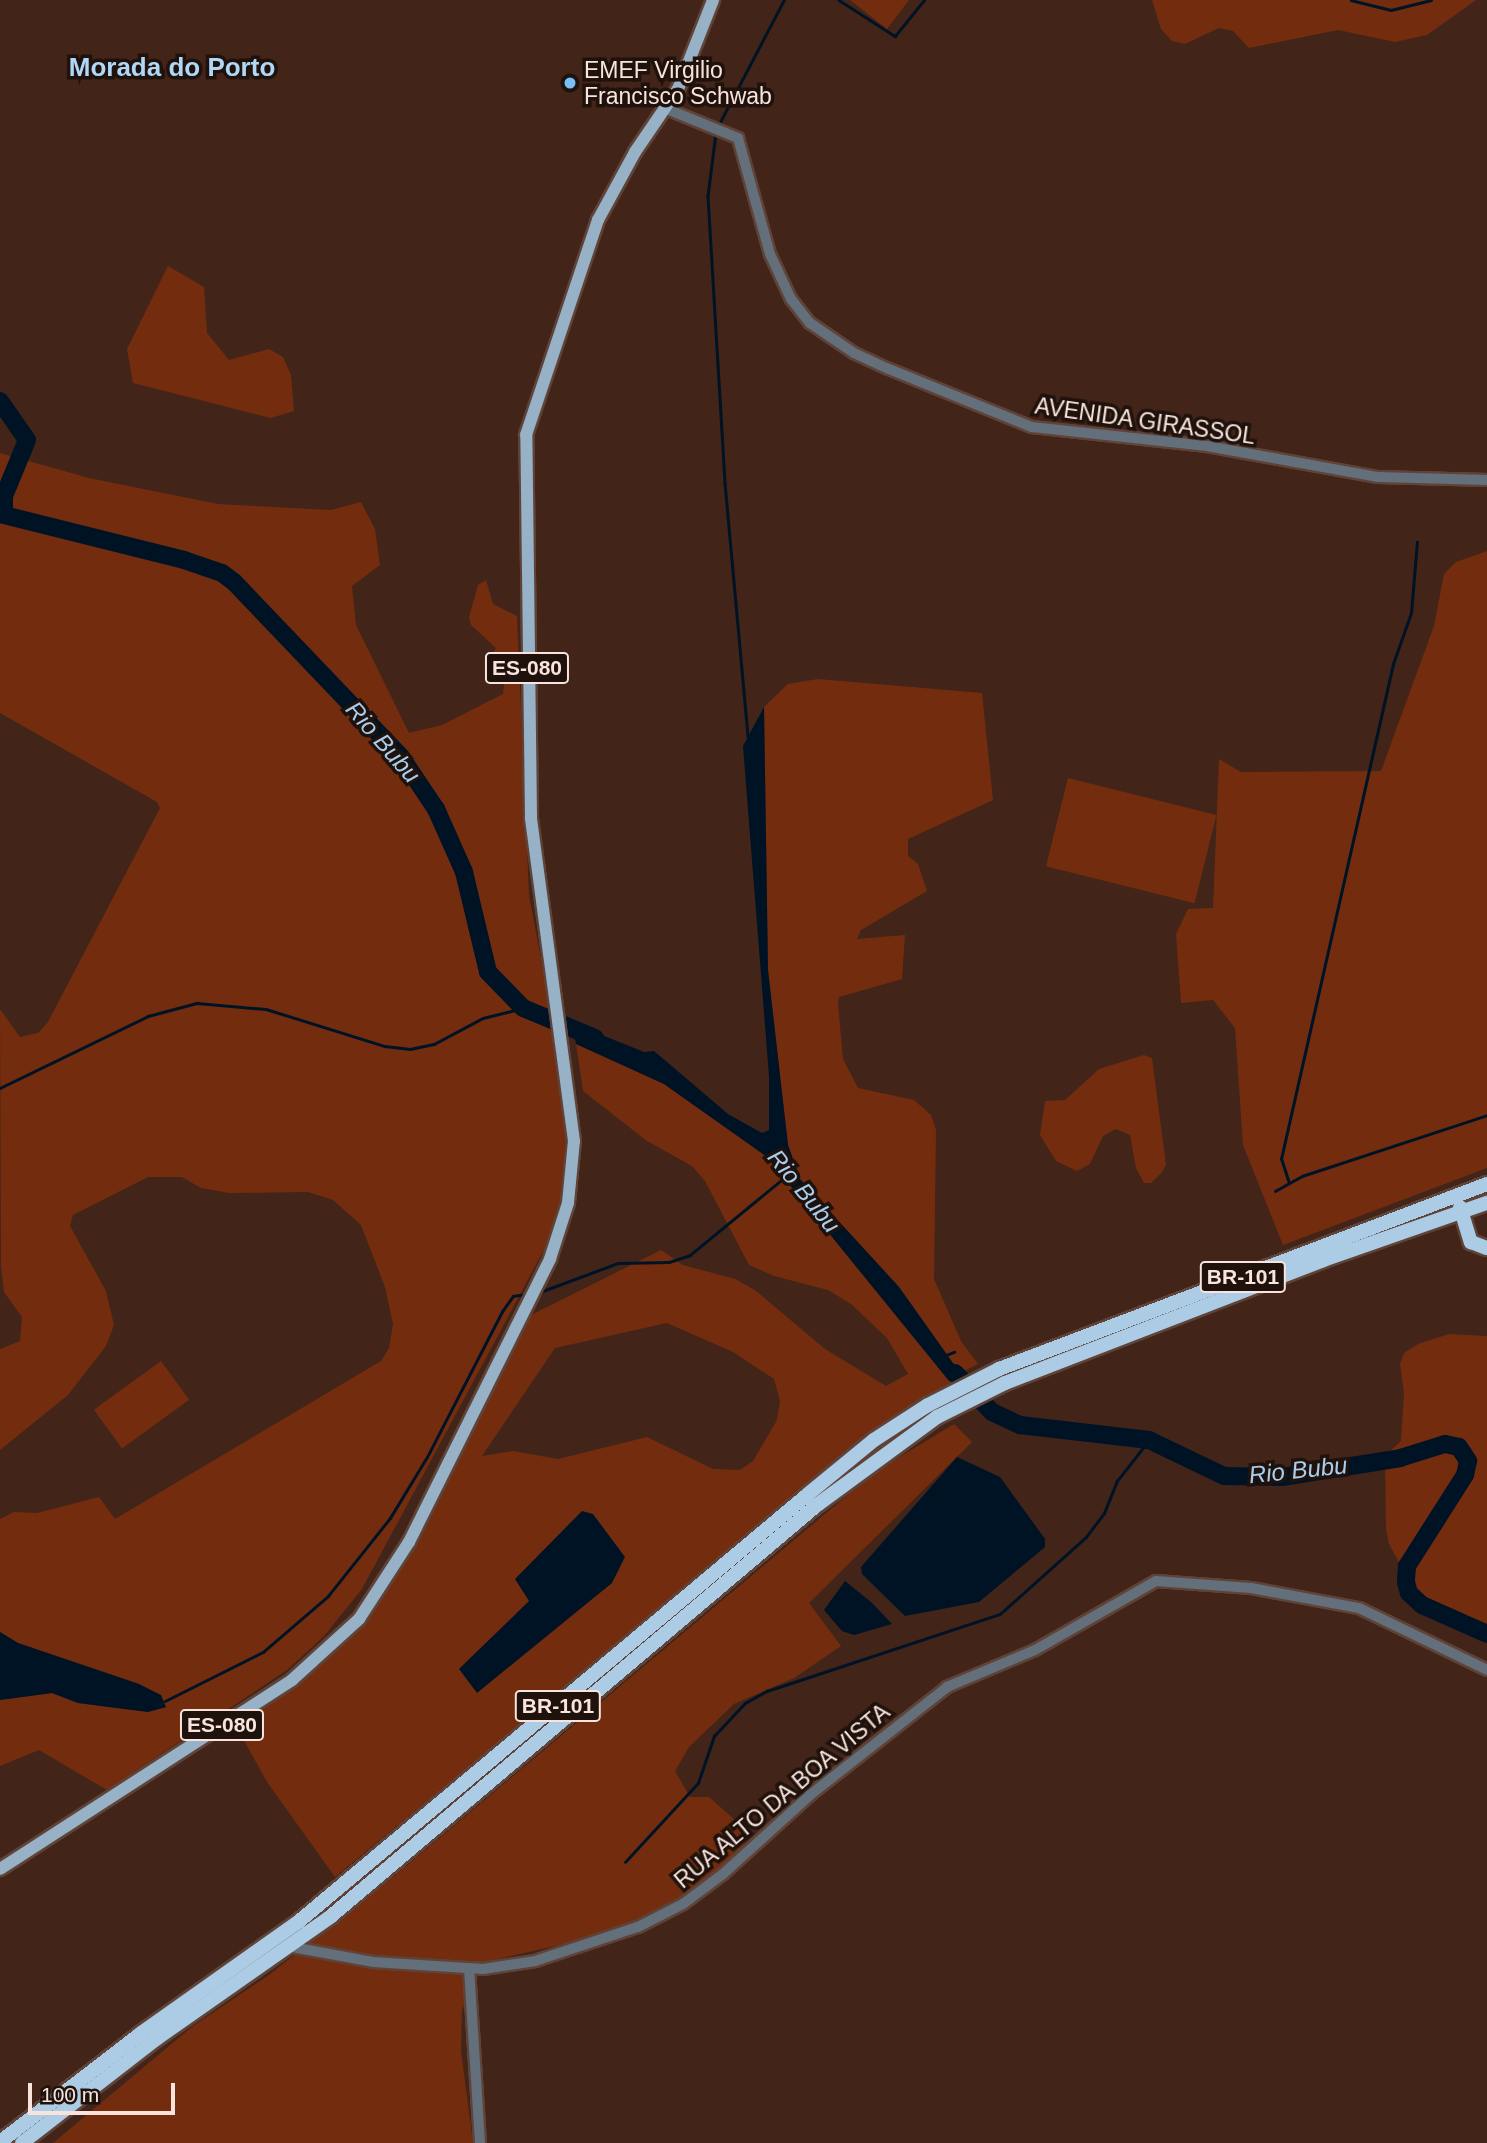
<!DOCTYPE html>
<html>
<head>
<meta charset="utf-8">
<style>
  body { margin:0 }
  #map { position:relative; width:1487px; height:2143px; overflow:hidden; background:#422419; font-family:Helvetica,sans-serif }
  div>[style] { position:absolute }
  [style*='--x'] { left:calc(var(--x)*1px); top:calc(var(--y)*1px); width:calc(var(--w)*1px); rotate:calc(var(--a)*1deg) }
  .green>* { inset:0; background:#732d0e; transform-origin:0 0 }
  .water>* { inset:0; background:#001325 }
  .stream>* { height:2.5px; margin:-1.25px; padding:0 1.25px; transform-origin:1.25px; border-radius:1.25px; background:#001325 }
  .river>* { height:18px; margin:-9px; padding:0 9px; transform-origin:9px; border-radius:9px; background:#001325 }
  .roads { filter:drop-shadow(2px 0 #5f4338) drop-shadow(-2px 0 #5f4338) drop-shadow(0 2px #5f4338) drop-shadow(0 -2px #5f4338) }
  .tertiary>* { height:10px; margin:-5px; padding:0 5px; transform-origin:5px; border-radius:5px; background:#636f7a }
  .primary>* { height:12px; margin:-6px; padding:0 6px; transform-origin:6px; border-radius:6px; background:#97b1c7 }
  .motorway>* { height:14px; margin:-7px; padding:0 7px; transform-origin:7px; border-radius:7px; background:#accbe5 }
  .dots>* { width:19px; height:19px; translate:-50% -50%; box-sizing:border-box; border:4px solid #1f120c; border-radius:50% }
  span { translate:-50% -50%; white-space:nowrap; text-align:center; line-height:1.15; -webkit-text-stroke:7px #1f120c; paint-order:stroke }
  .shield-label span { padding:2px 5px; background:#1f120c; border:2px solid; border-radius:5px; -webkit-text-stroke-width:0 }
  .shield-label { font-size:21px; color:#f8e4dc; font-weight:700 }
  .poi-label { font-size:23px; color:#f8e4dc }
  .left { translate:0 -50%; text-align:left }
  .street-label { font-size:23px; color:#f8e4dc }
  .water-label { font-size:24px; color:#a7ceef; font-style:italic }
  .quarter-label { font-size:26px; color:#b1d7f7; font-weight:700 }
  .scale { position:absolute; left:28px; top:2083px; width:147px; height:32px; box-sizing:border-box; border:4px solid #f8e4dc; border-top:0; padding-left:9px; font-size:21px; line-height:24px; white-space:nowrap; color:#f8e4dc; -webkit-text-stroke:5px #1f120c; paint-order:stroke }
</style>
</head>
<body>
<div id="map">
  <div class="green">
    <i style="clip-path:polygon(850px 0,909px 0,887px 29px)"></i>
    <i style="clip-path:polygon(1152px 0,1476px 0,1427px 35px,1395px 42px,1338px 30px,1249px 48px,1233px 31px,1219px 28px,1185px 44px,1172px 41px,1161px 29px)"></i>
    <i style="clip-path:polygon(168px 266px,204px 287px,207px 333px,229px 360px,269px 349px,283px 357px,291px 375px,294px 411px,271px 418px,133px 383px,127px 349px)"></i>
    <i style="clip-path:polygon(0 453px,89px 478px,218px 504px,331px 510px,361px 502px,375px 529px,380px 565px,352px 586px,356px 625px,409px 733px,442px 725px,503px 694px,504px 684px,495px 680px,485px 665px,496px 648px,471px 625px,469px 617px,478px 585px,486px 580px,493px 604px,517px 616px,529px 895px,572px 1124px,565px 1192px,553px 1233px,362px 1589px,324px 1636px,287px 1670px,107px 1790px,39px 1750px,0 1766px,0 1700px,52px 1693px,78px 1703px,148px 1712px,166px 1707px,139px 1684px,18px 1643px,0 1632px,0 1519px,14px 1512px,37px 1513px,99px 1497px,115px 1519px,381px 1361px,389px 1348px,393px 1324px,385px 1287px,361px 1225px,333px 1200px,308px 1192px,229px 1193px,201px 1188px,182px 1177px,148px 1177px,73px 1215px,70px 1226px,106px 1291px,114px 1325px,106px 1346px,68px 1395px,0 1450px,0 1349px,20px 1341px,22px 1317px,4px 1292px,1px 1266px,0 1009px,20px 1037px,38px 1033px,48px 1022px,160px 808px,157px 802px,0 713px)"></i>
    <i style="clip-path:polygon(1487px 551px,1487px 1168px,1283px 1245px,1243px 1145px,1235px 1028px,1213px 1000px,1181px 1003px,1176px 934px,1188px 909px,1213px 908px,1219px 759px,1241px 772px,1381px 771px,1434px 626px,1444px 574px,1456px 562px)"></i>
    <i style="clip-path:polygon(818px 679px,982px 693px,993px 800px,908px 839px,908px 856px,918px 864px,927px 891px,861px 930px,857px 939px,905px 935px,902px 979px,839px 997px,838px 1004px,843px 1059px,858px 1088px,914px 1100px,931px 1115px,936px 1130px,934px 1279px,961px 1341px,978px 1364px,960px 1373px,899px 1287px,800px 1179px,788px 1145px,768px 970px,764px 707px,788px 684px)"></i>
    <i style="left:1068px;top:778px;width:153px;height:91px;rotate:14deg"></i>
    <i style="clip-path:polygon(evenodd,576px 1044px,664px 1084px,767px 1157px,949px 1380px,960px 1382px,717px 1562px,335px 1877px,267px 1782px,236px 1726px,317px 1667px,364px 1621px,411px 1550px,531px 1315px,661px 1250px,683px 1265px,735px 1279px,755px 1290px,825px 1349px,886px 1386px,908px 1374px,887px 1338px,851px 1304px,828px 1290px,774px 1276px,749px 1265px,705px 1181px,692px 1166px,647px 1141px,583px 1091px,576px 1044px,667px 1323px,733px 1352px,774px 1379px,780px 1401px,777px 1420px,753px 1461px,740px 1470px,713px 1469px,647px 1437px,558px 1459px,513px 1451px,482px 1456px,555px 1348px,667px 1323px,576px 1044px,515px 1579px,612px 1583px,553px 1628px,459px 1669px,530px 1601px,515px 1579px)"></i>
    <i style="clip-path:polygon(1144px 1055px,1152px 1058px,1166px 1165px,1162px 1172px,1151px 1183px,1144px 1183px,1136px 1168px,1130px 1135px,1116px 1129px,1103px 1136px,1090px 1164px,1077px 1171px,1056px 1161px,1040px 1135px,1045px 1101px,1065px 1100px,1099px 1069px)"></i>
    <i style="clip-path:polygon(1449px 1334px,1487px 1336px,1487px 1640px,1421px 1603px,1389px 1544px,1386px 1528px,1385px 1456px,1401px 1441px,1404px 1393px,1400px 1364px,1404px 1353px,1418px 1344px)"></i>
    <i style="left:161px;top:1361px;width:48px;height:83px;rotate:54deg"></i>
    <i style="clip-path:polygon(954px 1424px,972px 1442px,809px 1603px,841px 1646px,794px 1678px,734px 1704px,689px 1747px,675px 1771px,690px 1797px,709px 1797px,736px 1821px,746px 1841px,734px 1858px,677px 1903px,629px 1929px,485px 1962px,462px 2010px,461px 2051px,473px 2143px,53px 2143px,193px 2026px,269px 1975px,393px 1877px,875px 1472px)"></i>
  </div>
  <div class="water">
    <i style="clip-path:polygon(764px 707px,768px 970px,788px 1145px,800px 1179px,899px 1287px,960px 1373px,960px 1382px,949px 1381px,767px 1157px,664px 1084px,576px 1044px,572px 1023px,644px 1052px,654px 1051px,728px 1114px,762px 1133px,769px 1130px,769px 1076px,743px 746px)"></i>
    <i style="clip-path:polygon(957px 1457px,1000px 1477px,1045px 1539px,1045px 1547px,979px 1602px,905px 1616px,862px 1574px,861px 1567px)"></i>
    <i style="clip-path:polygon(582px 1511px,593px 1514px,625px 1557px,612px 1583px,477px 1693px,459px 1669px,529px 1601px,515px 1579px)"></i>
    <i style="clip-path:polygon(845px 1581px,871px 1602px,892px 1624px,854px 1635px,842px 1631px,824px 1610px)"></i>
    <i style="clip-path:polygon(0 1632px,18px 1643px,139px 1684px,161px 1695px,166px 1707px,148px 1712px,78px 1703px,52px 1693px,0 1700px)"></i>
  </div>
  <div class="stream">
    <i style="--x:839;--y:0;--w:67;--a:32.7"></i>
    <i style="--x:895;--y:36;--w:46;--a:-51.1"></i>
    <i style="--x:1351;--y:0;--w:41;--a:14"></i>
    <i style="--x:1391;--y:10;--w:41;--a:-14"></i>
    <i style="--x:718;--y:126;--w:142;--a:-62.4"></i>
    <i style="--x:716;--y:133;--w:64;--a:97.2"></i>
    <i style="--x:708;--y:196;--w:288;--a:86.6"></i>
    <i style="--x:725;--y:483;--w:254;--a:84.8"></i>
    <i style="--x:0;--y:1088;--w:165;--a:-25.9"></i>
    <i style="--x:148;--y:1016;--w:51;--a:-14.9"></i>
    <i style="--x:197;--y:1003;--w:69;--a:5"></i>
    <i style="--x:266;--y:1009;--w:125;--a:17.3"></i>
    <i style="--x:385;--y:1046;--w:25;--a:7"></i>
    <i style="--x:410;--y:1049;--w:25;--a:-12"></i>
    <i style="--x:434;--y:1044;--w:55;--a:-28"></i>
    <i style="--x:483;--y:1018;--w:41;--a:-14"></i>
    <i style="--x:1289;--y:1183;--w:25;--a:-108"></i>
    <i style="--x:1281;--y:1159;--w:508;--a:-77.25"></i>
    <i style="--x:1393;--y:664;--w:54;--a:-70.6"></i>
    <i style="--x:1411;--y:613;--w:71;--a:-85.2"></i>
    <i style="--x:1275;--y:1191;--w:31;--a:-29"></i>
    <i style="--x:1302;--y:1176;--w:195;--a:-18.2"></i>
    <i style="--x:540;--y:1292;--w:83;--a:-20.4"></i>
    <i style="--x:618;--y:1263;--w:51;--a:-1.1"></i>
    <i style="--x:669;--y:1262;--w:22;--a:-18"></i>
    <i style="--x:690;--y:1255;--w:123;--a:-39.4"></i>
    <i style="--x:944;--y:1356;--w:11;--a:-22"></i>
    <i style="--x:165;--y:1701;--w:110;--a:-26.6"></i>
    <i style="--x:263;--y:1652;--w:86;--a:-40.7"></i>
    <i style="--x:328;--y:1596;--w:100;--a:-51.5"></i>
    <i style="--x:390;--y:1518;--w:71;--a:-58.8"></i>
    <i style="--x:427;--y:1457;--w:165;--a:-62.7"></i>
    <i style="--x:503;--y:1310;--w:17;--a:-54"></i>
    <i style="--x:513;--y:1296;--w:13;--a:-9"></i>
    <i style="--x:625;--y:1862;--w:108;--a:-47.3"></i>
    <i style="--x:698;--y:1783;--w:50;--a:-71.2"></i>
    <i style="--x:714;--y:1736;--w:45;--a:-46.8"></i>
    <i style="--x:745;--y:1703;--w:25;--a:-29"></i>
    <i style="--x:767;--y:1691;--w:245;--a:-18.3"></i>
    <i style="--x:1000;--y:1614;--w:115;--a:-41.8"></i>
    <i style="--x:1086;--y:1537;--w:30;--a:-53"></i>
    <i style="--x:1104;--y:1513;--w:35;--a:-68"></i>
    <i style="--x:1117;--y:1481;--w:52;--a:-52"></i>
  </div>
  <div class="river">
    <i style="--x:0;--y:401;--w:47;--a:55.3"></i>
    <i style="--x:27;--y:440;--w:61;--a:112.3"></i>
    <i style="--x:4;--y:496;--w:19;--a:90"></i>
    <i style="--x:4;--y:515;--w:186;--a:14"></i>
    <i style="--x:184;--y:560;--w:40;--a:18.9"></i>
    <i style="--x:222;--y:573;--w:15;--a:37"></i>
    <i style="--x:234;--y:582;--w:242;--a:46.3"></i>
    <i style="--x:401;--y:757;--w:63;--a:56.1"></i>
    <i style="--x:436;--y:809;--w:69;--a:66"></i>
    <i style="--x:464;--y:872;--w:103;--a:76.5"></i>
    <i style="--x:488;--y:972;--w:50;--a:45.8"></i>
    <i style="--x:523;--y:1008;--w:78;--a:22.6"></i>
    <i style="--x:955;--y:1373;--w:54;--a:46.5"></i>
    <i style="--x:992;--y:1412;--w:31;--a:25"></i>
    <i style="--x:1020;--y:1425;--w:130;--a:6.6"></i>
    <i style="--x:1149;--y:1440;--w:83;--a:25.6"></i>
    <i style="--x:1224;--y:1476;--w:58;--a:1"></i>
    <i style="--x:1282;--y:1477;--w:120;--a:-9.1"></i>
    <i style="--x:1400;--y:1458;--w:47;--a:-17.3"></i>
    <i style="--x:1445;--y:1444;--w:14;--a:12"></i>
    <i style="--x:1459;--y:1447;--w:17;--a:57"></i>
    <i style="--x:1468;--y:1461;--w:14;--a:102"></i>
    <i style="--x:1465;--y:1475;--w:108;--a:122.5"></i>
    <i style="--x:1407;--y:1566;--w:16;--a:94"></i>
    <i style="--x:1406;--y:1582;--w:11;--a:75"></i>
    <i style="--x:1409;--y:1593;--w:18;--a:43"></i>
    <i style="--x:1422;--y:1605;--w:71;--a:24"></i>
  </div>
  <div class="roads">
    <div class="tertiary">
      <i style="--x:667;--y:109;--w:77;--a:22.2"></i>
      <i style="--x:738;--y:138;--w:120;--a:74.6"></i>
      <i style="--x:770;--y:254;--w:50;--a:65"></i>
      <i style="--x:791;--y:299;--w:31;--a:52"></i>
      <i style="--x:810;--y:323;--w:53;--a:34.3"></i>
      <i style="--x:854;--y:353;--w:38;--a:25"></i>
      <i style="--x:889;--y:369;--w:154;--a:22.1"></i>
      <i style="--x:1032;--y:427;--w:176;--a:6.2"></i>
      <i style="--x:1207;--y:446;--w:174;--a:10.3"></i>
      <i style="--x:1378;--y:477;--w:109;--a:1.6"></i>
      <i style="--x:292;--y:1947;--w:82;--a:10.5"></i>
      <i style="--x:373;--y:1962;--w:110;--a:3.6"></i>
      <i style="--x:483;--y:1969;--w:53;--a:-8.7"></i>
      <i style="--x:535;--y:1961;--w:108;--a:-18.3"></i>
      <i style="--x:638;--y:1927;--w:51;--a:-27.1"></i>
      <i style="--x:683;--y:1904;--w:50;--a:-36.9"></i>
      <i style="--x:723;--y:1874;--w:118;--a:-42.2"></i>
      <i style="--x:810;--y:1795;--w:174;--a:-38.2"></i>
      <i style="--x:947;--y:1687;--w:95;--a:-22.8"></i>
      <i style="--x:1035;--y:1650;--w:139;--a:-29.7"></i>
      <i style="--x:1156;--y:1581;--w:95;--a:4.2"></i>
      <i style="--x:1251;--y:1588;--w:110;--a:10.5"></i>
      <i style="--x:1359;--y:1608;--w:142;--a:25.8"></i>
      <i style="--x:469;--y:1968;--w:175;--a:86.4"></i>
    </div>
    <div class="primary">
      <i style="--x:0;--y:1869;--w:348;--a:-32.9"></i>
      <i style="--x:292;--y:1680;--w:91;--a:-42.3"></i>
      <i style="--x:359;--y:1619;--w:92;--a:-57"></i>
      <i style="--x:409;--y:1542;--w:316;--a:-63.5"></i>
      <i style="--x:550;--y:1259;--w:59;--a:-72.2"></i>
      <i style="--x:568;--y:1203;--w:62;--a:-84.5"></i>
      <i style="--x:574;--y:1141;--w:327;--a:-97.6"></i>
      <i style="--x:531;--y:817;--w:382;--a:-90.7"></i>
      <i style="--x:526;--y:435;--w:227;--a:-71.5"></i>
      <i style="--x:598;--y:220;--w:77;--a:-61.4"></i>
      <i style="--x:635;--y:152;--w:76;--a:-55.7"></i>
      <i style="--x:678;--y:89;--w:96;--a:-68.5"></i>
    </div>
    <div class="motorway">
      <i style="--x:1460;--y:1207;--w:37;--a:73"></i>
      <i style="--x:1471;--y:1242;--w:17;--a:21"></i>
      <i style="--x:0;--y:2142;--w:177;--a:-37.6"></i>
      <i style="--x:140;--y:2034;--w:192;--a:-35.3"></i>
      <i style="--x:297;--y:1923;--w:666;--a:-40"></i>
      <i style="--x:807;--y:1495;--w:87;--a:-39.4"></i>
      <i style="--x:874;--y:1440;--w:64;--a:-32.9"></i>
      <i style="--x:928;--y:1405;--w:80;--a:-26.9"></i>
      <i style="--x:999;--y:1369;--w:522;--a:-20.76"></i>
      <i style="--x:22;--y:2143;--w:170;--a:-37.8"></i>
      <i style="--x:156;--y:2039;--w:213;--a:-35"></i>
      <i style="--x:330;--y:1917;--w:638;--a:-40.23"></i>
      <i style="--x:817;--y:1505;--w:149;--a:-36.3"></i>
      <i style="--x:937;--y:1417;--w:76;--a:-26.6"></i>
      <i style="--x:1005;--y:1383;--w:341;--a:-21.1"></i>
      <i style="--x:1323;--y:1260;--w:174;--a:-19.2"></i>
    </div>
  </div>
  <div class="dots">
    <i style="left:570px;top:83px;background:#78bff7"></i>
  </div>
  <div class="shield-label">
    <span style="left:527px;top:668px">ES-080</span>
    <span style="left:1243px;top:1277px">BR-101</span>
    <span style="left:558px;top:1706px">BR-101</span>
    <span style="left:222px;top:1725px">ES-080</span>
  </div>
  <div class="poi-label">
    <span class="left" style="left:584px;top:83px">EMEF Virgilio<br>Francisco Schwab</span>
  </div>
  <div class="street-label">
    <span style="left:1145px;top:421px;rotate:8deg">AVENIDA GIRASSOL</span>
    <span style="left:782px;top:1796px;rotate:-40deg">RUA ALTO DA BOA VISTA</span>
  </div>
  <div class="water-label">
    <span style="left:383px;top:742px;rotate:49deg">Rio Bubu</span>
    <span style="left:804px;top:1191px;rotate:51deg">Rio Bubu</span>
    <span style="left:1298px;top:1470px;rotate:-6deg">Rio Bubu</span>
  </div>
  <div class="quarter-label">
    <span style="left:172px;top:68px">Morada do Porto</span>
  </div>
  <div class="scale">100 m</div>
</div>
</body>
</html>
